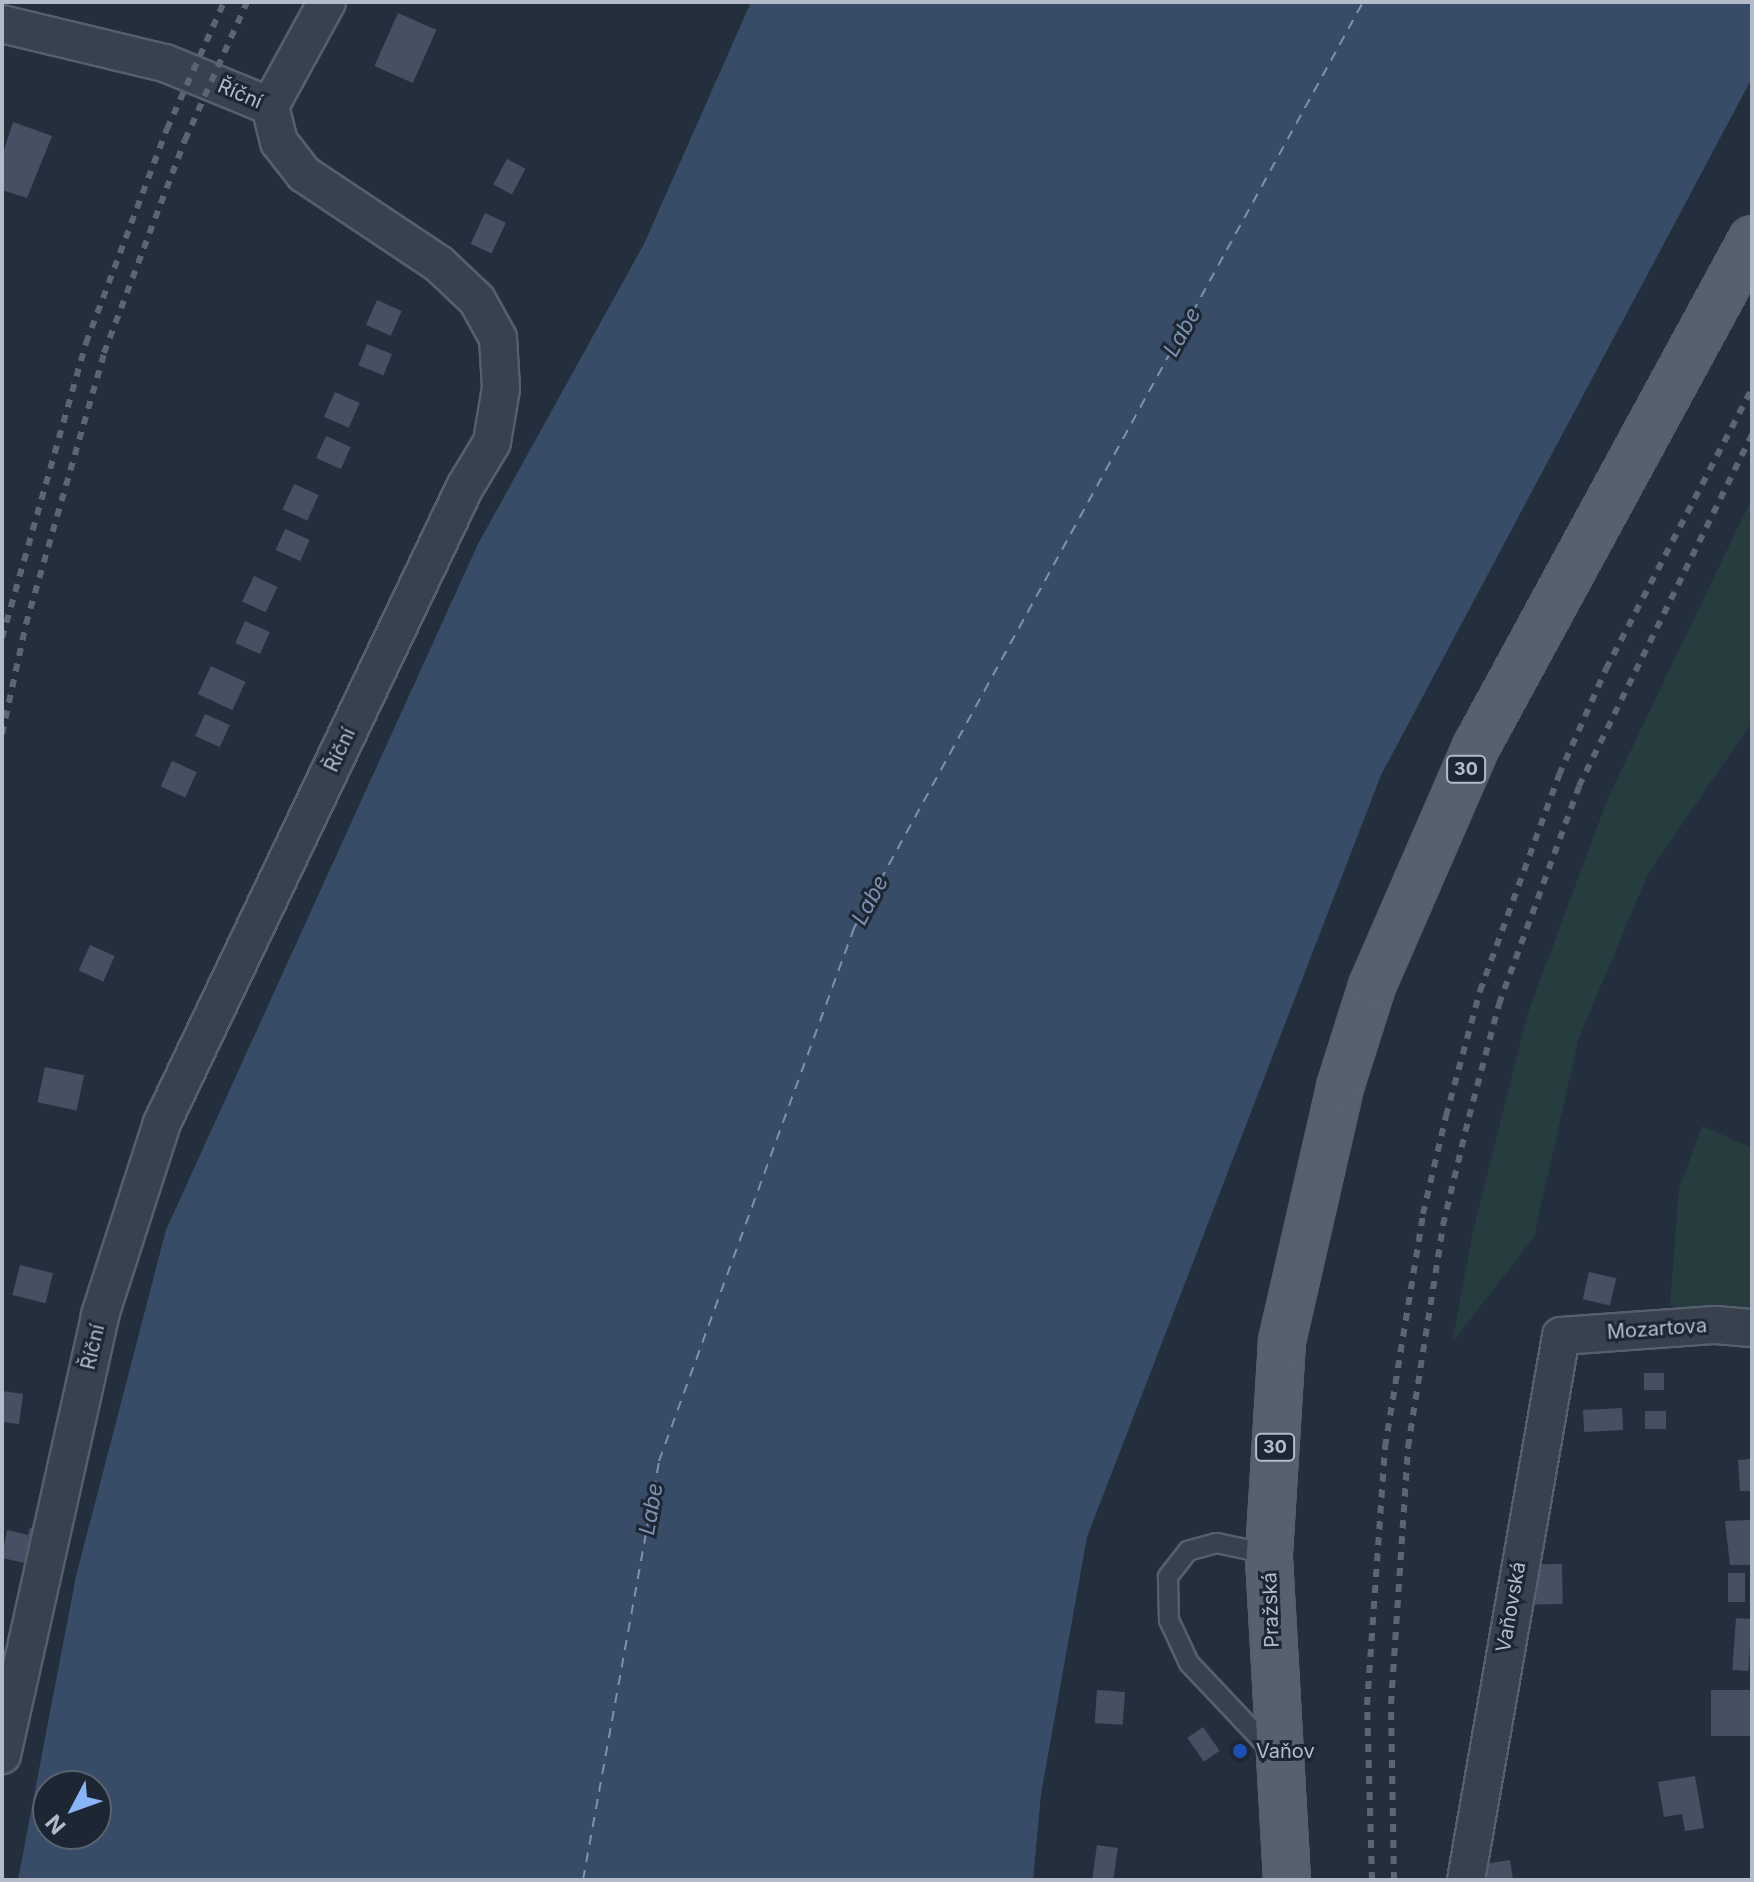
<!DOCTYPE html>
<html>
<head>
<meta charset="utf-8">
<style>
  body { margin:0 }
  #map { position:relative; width:1754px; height:1882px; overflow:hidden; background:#242f3e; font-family:Inter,sans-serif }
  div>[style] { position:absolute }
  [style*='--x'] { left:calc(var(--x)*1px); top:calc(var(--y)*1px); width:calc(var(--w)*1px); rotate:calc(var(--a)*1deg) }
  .green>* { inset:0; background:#263c3f }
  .water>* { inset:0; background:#394c67 }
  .ferry>* { height:2px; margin-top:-1px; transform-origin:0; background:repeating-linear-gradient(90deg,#7c92b1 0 10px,transparent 0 18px) }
  .building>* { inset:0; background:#455162; transform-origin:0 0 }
  .roads { filter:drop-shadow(2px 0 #565f6c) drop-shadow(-2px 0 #565f6c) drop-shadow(0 2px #565f6c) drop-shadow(0 -2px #565f6c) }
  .service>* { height:18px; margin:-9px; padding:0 9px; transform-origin:9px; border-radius:9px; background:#38414e }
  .minor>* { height:36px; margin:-18px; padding:0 18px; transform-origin:18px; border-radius:18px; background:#38414e }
  .primary>* { height:44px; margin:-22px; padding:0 22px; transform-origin:22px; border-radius:22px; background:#56606e }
  .rail>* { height:6px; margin-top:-3px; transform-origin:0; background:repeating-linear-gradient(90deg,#5a6575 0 8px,transparent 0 16px) }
  .dots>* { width:22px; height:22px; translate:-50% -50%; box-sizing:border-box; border:4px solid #1d2633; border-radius:50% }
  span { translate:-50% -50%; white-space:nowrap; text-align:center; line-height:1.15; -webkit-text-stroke:6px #1d2633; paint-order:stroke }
  .shield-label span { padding:2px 6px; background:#1d2633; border:2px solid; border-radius:6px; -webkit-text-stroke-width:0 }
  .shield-label { font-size:18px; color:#b4bcc9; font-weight:700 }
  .street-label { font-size:20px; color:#b4bcc9 }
  .poi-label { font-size:20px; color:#b4bcc9 }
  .left { translate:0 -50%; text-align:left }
  .water-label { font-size:22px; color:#7c92b1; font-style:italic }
  .frame { position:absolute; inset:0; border:4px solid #b4bcc9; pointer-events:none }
  .north { position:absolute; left:32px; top:1770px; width:80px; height:80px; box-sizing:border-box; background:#1d2633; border:2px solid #59626f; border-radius:50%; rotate:229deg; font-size:22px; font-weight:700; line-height:32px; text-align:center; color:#b4bcc9 }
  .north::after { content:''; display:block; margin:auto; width:28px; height:36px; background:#8ab4f8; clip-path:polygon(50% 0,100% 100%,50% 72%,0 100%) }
</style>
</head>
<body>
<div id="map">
  <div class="green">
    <i style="clip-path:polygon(1752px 498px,1752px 722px,1648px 874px,1578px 1040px,1534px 1237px,1452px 1343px,1473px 1232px,1528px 1013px,1608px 798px)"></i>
    <i style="clip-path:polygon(1702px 1126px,1752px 1148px,1752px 1317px,1670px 1306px,1679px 1189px)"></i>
  </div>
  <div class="water">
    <i style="clip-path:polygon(evenodd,751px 2px,1752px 2px,1752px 78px,1381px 775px,1087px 1537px,1041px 1794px,1033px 1880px,18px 1880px,76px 1576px,166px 1230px,478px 544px,644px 244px,751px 2px,48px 1786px,96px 1786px,96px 1834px,48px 1834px,48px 1786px)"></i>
  </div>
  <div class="ferry">
    <i style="--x:583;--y:1880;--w:426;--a:-79.7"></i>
    <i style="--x:659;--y:1461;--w:568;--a:-69.9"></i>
    <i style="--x:854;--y:928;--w:1057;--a:-61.2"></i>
  </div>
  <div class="building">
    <i style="left:398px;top:13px;width:42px;height:58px;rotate:24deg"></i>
    <i style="clip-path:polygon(13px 122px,52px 136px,27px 198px,2px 190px,2px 156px)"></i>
    <i style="left:507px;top:159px;width:21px;height:29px;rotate:28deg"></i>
    <i style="left:485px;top:213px;width:23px;height:34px;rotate:25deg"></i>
    <i style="left:377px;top:300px;width:27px;height:27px;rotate:24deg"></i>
    <i style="left:367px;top:344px;width:27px;height:23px;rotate:22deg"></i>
    <i style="left:335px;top:392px;width:27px;height:27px;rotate:24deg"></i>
    <i style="left:326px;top:436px;width:27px;height:24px;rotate:24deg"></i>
    <i style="left:294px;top:484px;width:27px;height:28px;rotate:24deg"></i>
    <i style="left:285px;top:529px;width:27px;height:23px;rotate:24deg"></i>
    <i style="left:254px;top:576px;width:26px;height:28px;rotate:25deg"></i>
    <i style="left:245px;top:621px;width:27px;height:24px;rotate:24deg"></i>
    <i style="left:211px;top:666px;width:38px;height:31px;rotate:25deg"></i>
    <i style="left:205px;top:714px;width:27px;height:24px;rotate:24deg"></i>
    <i style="left:172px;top:761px;width:27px;height:28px;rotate:24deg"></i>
    <i style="left:90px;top:945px;width:27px;height:28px;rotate:24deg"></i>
    <i style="left:45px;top:1067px;width:40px;height:36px;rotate:12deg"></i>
    <i style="left:20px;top:1265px;width:34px;height:31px;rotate:14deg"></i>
    <i style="left:1589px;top:1272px;width:28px;height:28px;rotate:13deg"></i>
    <i style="left:1644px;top:1373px;width:20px;height:17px"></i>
    <i style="clip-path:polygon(2px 1391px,23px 1394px,19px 1424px,2px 1422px)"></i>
    <i style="left:1622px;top:1408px;width:22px;height:39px;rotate:87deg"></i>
    <i style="left:1666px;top:1411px;width:18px;height:21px;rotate:90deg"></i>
    <i style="clip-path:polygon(1752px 1459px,1752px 1491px,1740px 1491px,1738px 1460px)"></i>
    <i style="clip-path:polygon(1750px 1520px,1752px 1565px,1730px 1565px,1725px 1521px)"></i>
    <i style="clip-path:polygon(30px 1528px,42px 1531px,34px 1565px,2px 1558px,7px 1530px,28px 1535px)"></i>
    <i style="left:1562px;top:1564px;width:40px;height:28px;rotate:89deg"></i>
    <i style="left:1728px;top:1573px;width:17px;height:29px"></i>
    <i style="left:1736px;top:1618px;width:16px;height:52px;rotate:4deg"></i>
    <i style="left:1097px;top:1690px;width:28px;height:33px;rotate:4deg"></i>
    <i style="left:1752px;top:1690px;width:46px;height:41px;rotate:90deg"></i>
    <i style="left:1203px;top:1727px;width:29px;height:19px;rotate:55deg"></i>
    <i style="clip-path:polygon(1695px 1776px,1704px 1828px,1685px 1831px,1682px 1814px,1664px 1817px,1658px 1782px)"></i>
    <i style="left:1097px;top:1845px;width:21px;height:33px;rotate:8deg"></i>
    <i style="clip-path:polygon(1510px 1860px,1513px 1880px,1479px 1880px,1477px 1865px)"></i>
  </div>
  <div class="roads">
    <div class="service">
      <i style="--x:1269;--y:1554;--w:53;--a:-168.1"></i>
      <i style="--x:1217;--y:1543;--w:30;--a:165"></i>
      <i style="--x:1188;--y:1551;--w:33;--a:128"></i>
      <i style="--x:1168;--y:1577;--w:43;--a:88.7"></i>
      <i style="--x:1169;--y:1620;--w:47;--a:65.1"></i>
      <i style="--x:1189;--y:1663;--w:122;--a:46.7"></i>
    </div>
    <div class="minor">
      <i style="--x:2;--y:24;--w:168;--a:13.5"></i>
      <i style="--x:165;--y:63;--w:113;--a:22.3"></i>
      <i style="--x:270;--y:106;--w:119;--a:-61.3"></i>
      <i style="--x:2;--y:1755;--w:451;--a:-77.4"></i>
      <i style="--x:100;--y:1315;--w:202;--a:-72.1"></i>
      <i style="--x:162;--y:1123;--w:704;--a:-64.53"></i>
      <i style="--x:465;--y:487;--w:52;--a:-59"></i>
      <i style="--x:492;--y:442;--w:55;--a:-80.5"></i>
      <i style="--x:501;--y:388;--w:50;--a:-93.4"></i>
      <i style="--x:498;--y:338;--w:43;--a:-118.9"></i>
      <i style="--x:477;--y:300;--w:52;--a:-136.5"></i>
      <i style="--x:439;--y:264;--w:162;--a:-146.3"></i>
      <i style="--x:304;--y:174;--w:41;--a:-128"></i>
      <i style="--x:279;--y:142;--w:37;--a:-104"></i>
      <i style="--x:1466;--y:1880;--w:552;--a:-80.09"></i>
      <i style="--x:1561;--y:1336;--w:155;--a:-4.1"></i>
      <i style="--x:1716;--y:1325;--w:36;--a:5"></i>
    </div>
    <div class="primary">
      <i style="--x:1287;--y:1880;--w:326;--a:-93.2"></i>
      <i style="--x:1269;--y:1554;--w:213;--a:-86.5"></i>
      <i style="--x:1282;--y:1341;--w:261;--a:-77.1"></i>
      <i style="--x:1340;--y:1087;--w:106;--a:-72.4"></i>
      <i style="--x:1372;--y:986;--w:261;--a:-66.5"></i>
      <i style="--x:1476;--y:747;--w:578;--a:-61.48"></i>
    </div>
  </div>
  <div class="rail">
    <i style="--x:2;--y:638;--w:307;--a:-74.1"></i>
    <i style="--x:86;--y:343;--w:229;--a:-69.3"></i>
    <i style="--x:167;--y:129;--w:139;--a:-65.8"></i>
    <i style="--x:2;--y:734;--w:113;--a:-77.7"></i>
    <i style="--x:26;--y:624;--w:282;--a:-73.9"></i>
    <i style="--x:104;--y:353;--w:228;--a:-69.2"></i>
    <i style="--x:185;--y:140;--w:151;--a:-65.8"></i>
    <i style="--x:1372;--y:1880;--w:175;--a:-91.6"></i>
    <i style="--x:1367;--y:1705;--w:259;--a:-86"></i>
    <i style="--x:1385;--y:1447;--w:236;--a:-80.7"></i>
    <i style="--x:1423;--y:1214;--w:101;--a:-76.8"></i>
    <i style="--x:1446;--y:1116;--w:130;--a:-74.8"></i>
    <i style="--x:1480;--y:991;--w:230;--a:-69.9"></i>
    <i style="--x:1559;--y:775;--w:116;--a:-66.1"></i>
    <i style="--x:1606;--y:669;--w:316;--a:-62.5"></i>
    <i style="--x:1394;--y:1880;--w:176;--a:-91"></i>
    <i style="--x:1391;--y:1704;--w:258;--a:-86.2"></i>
    <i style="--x:1408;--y:1447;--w:225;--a:-81"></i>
    <i style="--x:1443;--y:1225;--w:111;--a:-76.5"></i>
    <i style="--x:1469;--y:1117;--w:117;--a:-75.1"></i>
    <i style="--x:1499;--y:1004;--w:232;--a:-69.8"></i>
    <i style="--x:1579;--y:786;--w:392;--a:-63.8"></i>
  </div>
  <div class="dots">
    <i style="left:1240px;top:1751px;background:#1a4fb4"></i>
  </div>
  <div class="shield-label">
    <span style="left:1466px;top:769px">30</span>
    <span style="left:1275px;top:1447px">30</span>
  </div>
  <div class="street-label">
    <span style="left:240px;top:94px;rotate:23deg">Říční</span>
    <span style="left:340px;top:750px;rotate:-65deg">Říční</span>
    <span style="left:1657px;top:1329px;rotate:-4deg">Mozartova</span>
    <span style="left:93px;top:1347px;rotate:-77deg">Říční</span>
    <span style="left:1511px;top:1607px;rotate:-80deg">Vaňovská</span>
    <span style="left:1271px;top:1610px;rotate:-92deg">Pražská</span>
  </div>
  <div class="poi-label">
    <span class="left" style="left:1256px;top:1751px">Vaňov</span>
  </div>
  <div class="water-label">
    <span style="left:1182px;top:332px;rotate:-61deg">Labe</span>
    <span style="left:870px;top:900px;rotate:-62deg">Labe</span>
    <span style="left:651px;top:1509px;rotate:-80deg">Labe</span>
  </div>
  <div class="frame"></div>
  <div class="north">N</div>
</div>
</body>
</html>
